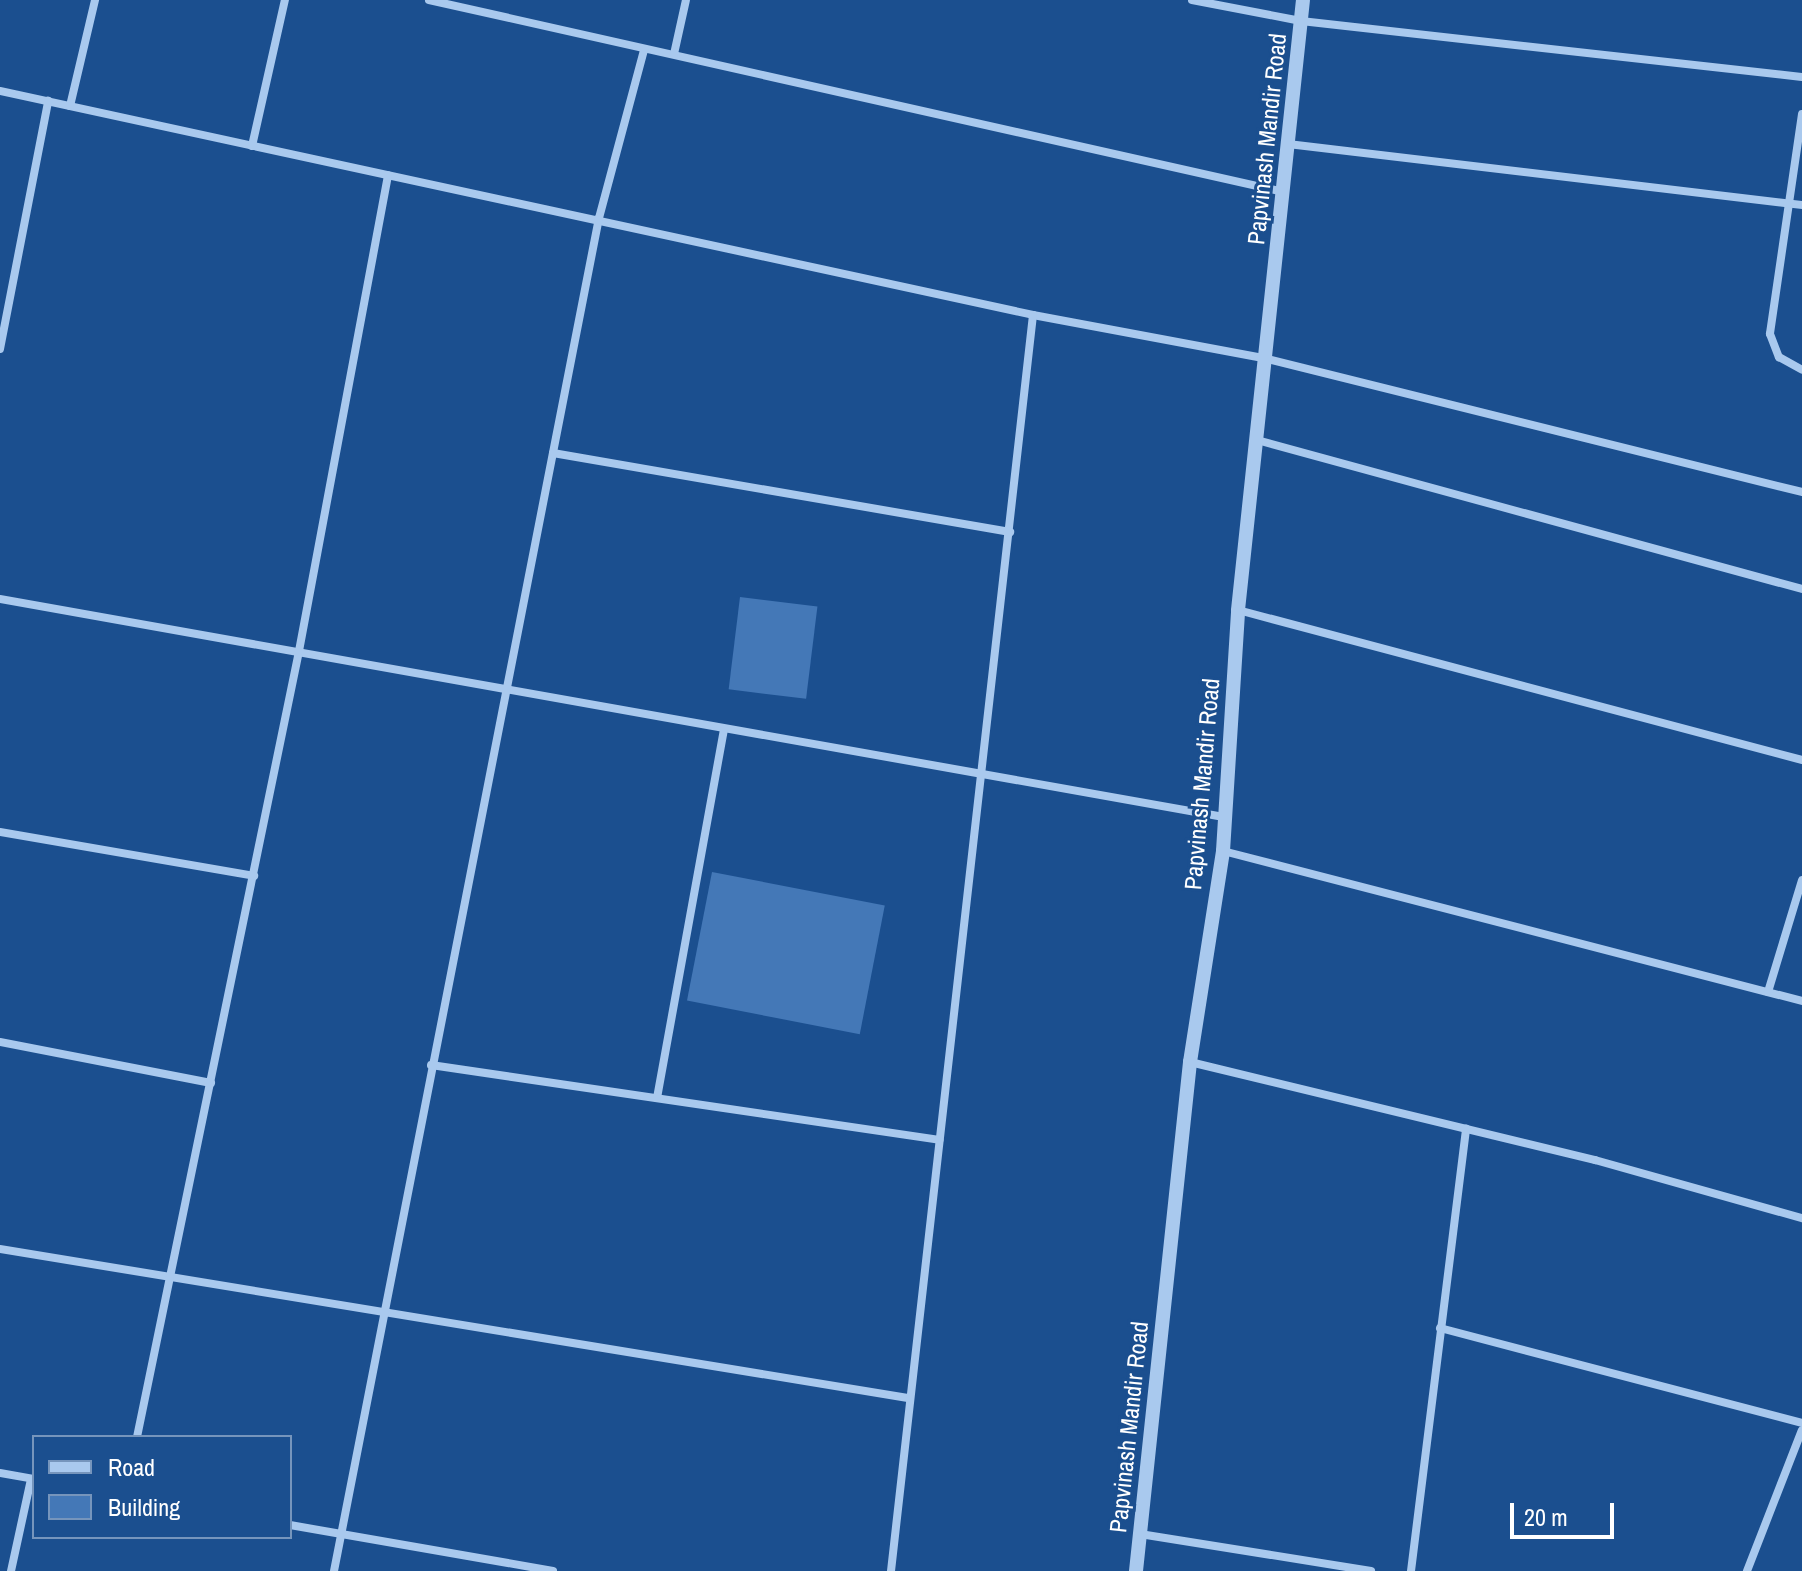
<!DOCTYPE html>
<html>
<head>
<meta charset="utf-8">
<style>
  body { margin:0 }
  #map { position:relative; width:1802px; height:1571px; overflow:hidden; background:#1b4f8f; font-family:"Archivo Narrow",sans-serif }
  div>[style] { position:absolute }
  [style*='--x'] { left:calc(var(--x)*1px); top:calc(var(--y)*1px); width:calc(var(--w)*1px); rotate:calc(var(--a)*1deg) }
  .building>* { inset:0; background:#4478b7; transform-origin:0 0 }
  .minor>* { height:8px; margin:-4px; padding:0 4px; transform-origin:4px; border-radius:4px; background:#a9c9ee }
  .tertiary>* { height:14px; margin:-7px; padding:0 7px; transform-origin:7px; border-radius:7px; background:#a9c9ee }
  span { translate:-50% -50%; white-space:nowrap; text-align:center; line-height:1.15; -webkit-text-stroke:6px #1b4f8f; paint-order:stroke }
  .street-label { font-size:24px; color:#fff }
  .legend { position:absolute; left:32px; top:1435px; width:260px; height:104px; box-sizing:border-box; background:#1b4f8f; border:2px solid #7695bc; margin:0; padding:10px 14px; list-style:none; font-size:24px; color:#fff }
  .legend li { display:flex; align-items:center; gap:16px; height:40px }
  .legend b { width:40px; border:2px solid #7695bc }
  .scale { position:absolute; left:1510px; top:1503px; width:104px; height:36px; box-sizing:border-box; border:4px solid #fff; border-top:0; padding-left:10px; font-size:24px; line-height:28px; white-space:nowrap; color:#fff; -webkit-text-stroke:6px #1b4f8f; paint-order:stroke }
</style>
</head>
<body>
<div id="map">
  <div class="building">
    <i style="left:740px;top:597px;width:78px;height:93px;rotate:7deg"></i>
    <i style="left:712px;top:872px;width:176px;height:131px;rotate:11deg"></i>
  </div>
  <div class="minor">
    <i style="--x:429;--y:0;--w:876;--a:12.66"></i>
    <i style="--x:1192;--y:0;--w:111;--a:10.9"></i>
    <i style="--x:1301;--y:21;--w:504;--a:6.38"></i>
    <i style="--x:674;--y:54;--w:55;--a:-77.5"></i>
    <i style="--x:0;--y:91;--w:1057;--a:12.23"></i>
    <i style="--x:1033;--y:315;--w:234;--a:10.6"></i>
    <i style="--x:1263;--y:358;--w:555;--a:13.96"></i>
    <i style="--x:70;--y:106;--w:109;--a:-76.7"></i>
    <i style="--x:1802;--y:114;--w:222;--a:98.3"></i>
    <i style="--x:1770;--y:334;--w:25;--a:69"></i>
    <i style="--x:1779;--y:357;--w:26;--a:29"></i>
    <i style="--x:1288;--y:144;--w:518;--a:6.77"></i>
    <i style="--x:252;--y:146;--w:150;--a:-77.3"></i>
    <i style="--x:0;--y:349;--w:253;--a:-79"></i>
    <i style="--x:1257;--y:440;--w:565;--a:15.29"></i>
    <i style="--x:553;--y:453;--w:464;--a:9.8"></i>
    <i style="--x:0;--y:599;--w:1243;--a:10.1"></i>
    <i style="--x:1238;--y:610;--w:584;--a:14.89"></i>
    <i style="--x:0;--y:832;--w:258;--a:9.8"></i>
    <i style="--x:1223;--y:851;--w:598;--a:14.52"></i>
    <i style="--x:1768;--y:992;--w:117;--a:-73.1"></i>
    <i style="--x:0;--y:1042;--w:215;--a:11"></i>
    <i style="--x:1190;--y:1062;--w:417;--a:13.6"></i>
    <i style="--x:1595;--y:1160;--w:215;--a:15.7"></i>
    <i style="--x:431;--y:1065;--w:514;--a:8.38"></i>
    <i style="--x:657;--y:1098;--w:375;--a:-79.7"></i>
    <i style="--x:0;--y:1249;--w:920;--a:9.32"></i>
    <i style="--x:1440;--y:1328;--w:374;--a:14.7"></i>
    <i style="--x:137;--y:1437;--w:803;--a:-78.35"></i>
    <i style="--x:299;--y:651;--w:484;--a:-79.4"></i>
    <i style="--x:0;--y:1473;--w:34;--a:10"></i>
    <i style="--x:290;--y:1525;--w:267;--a:9.9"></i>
    <i style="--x:1140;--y:1534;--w:234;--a:9.1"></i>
    <i style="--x:11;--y:1571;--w:94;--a:-77.7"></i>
    <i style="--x:334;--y:1571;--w:1379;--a:-78.92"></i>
    <i style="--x:599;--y:218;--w:174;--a:-75"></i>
    <i style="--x:891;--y:1571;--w:1264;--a:-83.55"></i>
    <i style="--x:1411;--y:1571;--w:446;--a:-82.9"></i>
    <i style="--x:1747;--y:1571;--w:151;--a:-68.7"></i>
  </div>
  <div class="tertiary">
    <i style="--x:1136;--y:1571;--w:512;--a:-83.94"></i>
    <i style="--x:1190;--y:1062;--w:214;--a:-81.1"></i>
    <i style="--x:1223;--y:851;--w:241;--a:-86.4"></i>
    <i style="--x:1238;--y:610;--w:613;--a:-83.92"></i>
  </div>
  <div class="street-label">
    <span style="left:1267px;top:139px;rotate:-84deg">Papvinash Mandir Road</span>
    <span style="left:1202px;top:784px;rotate:-85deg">Papvinash Mandir Road</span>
    <span style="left:1129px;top:1427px;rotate:-84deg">Papvinash Mandir Road</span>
  </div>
  <ul class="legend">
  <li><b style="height:10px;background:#a9c9ee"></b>Road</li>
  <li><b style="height:22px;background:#4478b7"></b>Building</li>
  </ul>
  <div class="scale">20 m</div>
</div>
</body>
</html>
